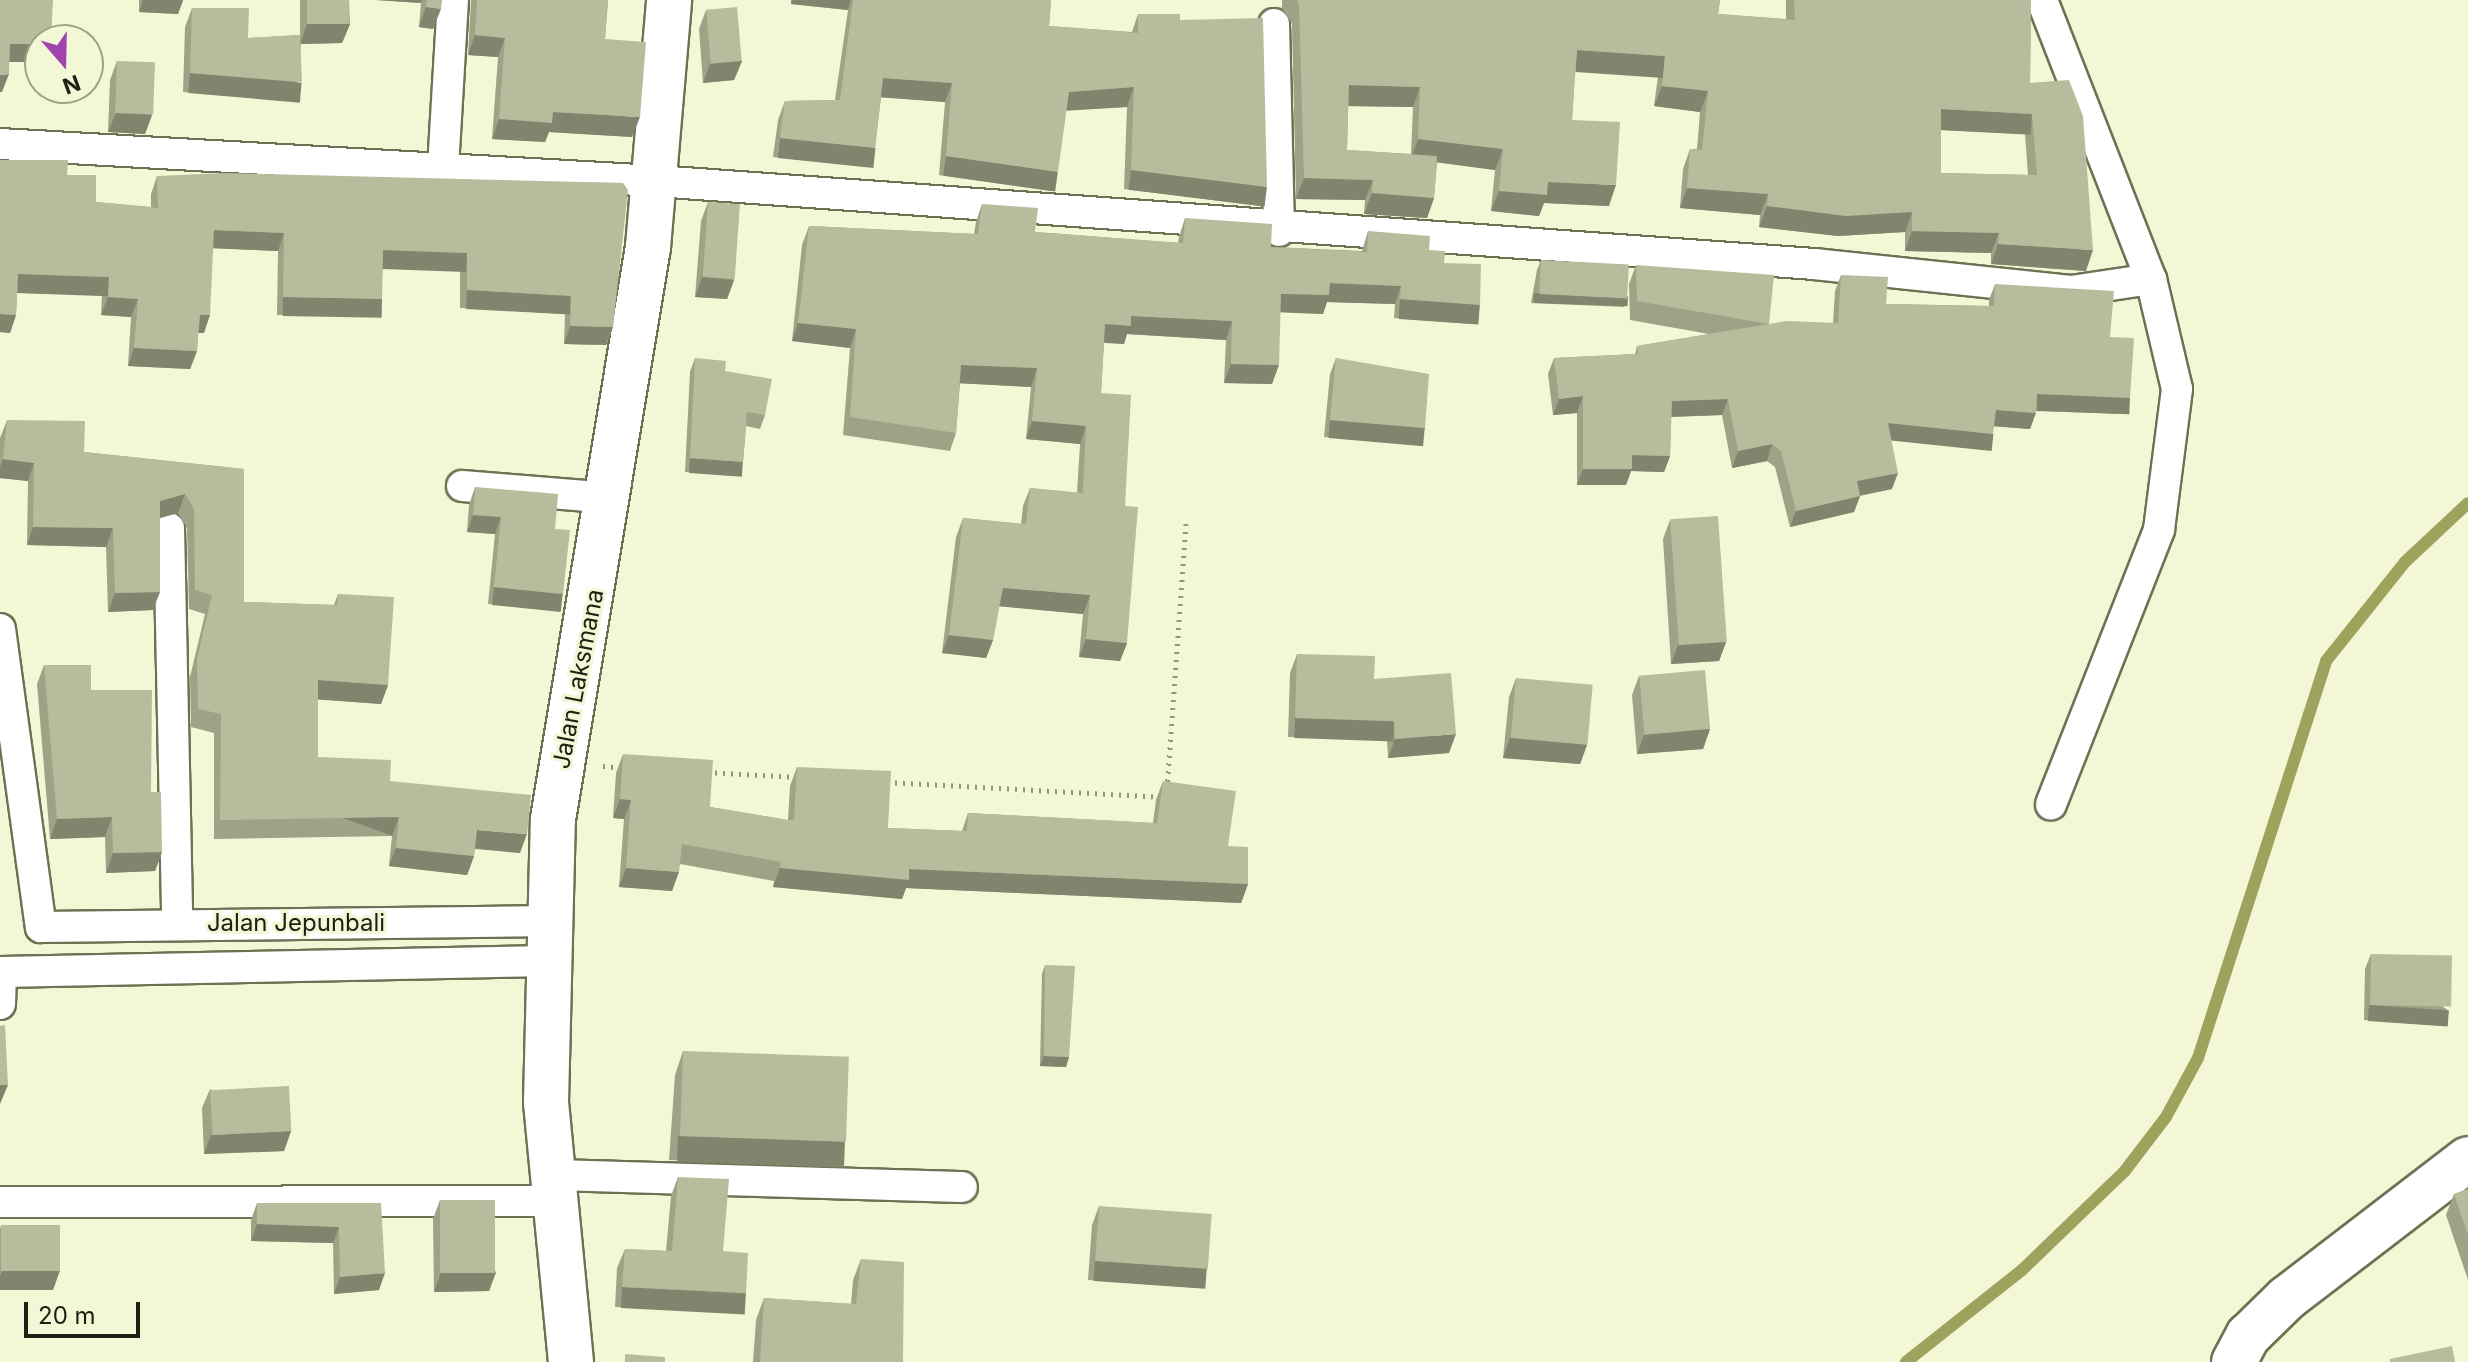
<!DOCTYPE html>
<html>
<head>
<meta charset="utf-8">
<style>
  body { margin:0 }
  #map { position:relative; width:2468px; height:1362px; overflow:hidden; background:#f3f7d5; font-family:Inter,sans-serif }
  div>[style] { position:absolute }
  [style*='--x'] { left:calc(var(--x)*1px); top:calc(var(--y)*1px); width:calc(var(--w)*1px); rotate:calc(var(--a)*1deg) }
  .stream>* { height:12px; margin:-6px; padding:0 6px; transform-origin:6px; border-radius:6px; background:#9da25d }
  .path>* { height:5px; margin-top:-2.5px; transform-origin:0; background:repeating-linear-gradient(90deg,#92957d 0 2px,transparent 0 8px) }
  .roads { filter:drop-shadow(2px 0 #6e7153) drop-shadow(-2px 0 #6e7153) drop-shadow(0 2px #6e7153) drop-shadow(0 -2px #6e7153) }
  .street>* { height:30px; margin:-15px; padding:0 15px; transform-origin:15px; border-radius:15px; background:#fff }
  .secondary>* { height:44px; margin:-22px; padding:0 22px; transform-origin:22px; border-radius:22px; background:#fff }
  .wall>* { inset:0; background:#9fa286 }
  .shaded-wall>* { inset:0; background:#82846d; transform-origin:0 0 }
  .building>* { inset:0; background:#b9bc9c; transform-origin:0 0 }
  span { translate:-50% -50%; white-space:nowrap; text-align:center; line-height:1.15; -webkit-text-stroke:6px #f3f7d5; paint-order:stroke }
  .street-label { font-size:24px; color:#202115 }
  .north { position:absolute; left:24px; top:24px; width:80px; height:80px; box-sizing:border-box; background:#f3f7d5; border:2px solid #9fa188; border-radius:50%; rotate:160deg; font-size:22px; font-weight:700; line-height:32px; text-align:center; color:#202115 }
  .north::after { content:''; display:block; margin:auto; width:28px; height:36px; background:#a044ae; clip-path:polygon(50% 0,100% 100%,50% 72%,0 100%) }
  .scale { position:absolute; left:24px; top:1302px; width:116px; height:36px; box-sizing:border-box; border:4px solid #202115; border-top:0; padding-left:10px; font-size:24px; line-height:28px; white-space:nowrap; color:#202115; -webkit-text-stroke:6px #f3f7d5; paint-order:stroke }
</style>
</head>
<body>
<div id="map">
  <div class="stream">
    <i style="--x:1906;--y:1362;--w:148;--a:-38.4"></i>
    <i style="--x:2022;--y:1270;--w:141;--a:-43.9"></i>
    <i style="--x:2124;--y:1172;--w:69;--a:-52.6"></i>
    <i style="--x:2166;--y:1117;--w:67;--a:-61.5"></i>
    <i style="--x:2198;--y:1058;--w:417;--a:-72.1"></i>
    <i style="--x:2326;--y:661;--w:127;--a:-51.4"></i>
    <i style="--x:2405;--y:562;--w:86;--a:-43.1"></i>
  </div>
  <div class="path">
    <i style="--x:603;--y:766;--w:22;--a:5"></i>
    <i style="--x:707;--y:772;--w:90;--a:3.2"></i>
    <i style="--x:887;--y:782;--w:273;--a:3.1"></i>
    <i style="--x:1167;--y:789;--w:266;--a:-85.9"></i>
  </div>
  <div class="roads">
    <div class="street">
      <i style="--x:2042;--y:0;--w:300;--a:68.7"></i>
      <i style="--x:2151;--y:279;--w:113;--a:76.7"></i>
      <i style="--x:2177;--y:389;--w:142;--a:97.3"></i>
      <i style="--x:2159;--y:530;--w:295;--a:111.5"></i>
      <i style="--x:1274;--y:24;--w:207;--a:88.6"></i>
      <i style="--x:0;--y:144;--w:657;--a:3.23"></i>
      <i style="--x:656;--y:181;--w:1161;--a:4.1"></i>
      <i style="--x:1814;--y:264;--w:258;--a:6"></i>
      <i style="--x:2071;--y:291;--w:81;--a:-8.5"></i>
      <i style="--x:443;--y:168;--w:168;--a:-86.6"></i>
      <i style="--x:462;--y:486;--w:149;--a:4.6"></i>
      <i style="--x:169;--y:528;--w:396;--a:88.8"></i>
      <i style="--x:0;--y:629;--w:301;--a:82.2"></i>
      <i style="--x:41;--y:927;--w:510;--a:-0.67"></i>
      <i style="--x:0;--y:1004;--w:32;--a:-88"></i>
      <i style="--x:1;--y:972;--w:549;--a:-1.15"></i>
      <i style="--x:554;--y:1175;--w:408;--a:1.7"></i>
      <i style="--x:0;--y:1202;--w:555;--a:-0.1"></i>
    </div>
    <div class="secondary">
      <i style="--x:571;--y:1362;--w:261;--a:-95.5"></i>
      <i style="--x:546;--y:1102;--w:283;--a:-88.6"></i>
      <i style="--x:553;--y:819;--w:580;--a:-80.57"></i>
      <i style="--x:648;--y:247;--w:248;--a:-85.1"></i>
      <i style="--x:2234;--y:1362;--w:30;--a:-62"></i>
      <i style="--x:2248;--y:1336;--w:54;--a:-44.3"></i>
      <i style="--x:2287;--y:1298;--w:228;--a:-37.5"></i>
    </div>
  </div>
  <div class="wall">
    <i style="clip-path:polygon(139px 0,183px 0,178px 14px,139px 12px)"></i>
    <i style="clip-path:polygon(300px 0,349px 0,350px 24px,342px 43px,301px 44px,295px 101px,183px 92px,185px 27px,192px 8px,248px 38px,300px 35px)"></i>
    <i style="clip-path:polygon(376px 0,442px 0,433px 29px,419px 27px,421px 3px)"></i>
    <i style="clip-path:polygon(471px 0,608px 0,605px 39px,632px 137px,549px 132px,545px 142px,492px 139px,498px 57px,468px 55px)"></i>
    <i style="clip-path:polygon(791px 0,1051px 0,1049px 26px,1132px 32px,1138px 14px,1180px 20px,1260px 206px,1124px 189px,1127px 107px,1066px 110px,1051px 191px,939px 175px,945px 102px,881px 97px,875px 148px,868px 167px,773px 157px,778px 120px,785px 101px,835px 100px,848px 10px,791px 4px)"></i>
    <i style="clip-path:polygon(evenodd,1282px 0,1720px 0,1718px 14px,1786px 19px,1786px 0,2031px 0,2030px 83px,2086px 271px,1991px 264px,1991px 253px,1905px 251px,1905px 232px,1838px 236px,1759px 227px,1760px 215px,1680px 208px,1683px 169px,1690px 149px,1697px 149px,1700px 112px,1654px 106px,1658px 76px,1575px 70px,1572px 120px,1609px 206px,1544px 203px,1539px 216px,1491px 211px,1495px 170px,1437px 162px,1434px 198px,1427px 218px,1364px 214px,1365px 200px,1296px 199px,1292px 24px,1282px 8px,1282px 0,1348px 106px,1413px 107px,1411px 154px,1347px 150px,1348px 106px,1282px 0,1941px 130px,2025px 134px,2028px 175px,1941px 173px,1941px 130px)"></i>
    <i style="clip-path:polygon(706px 10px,742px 61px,734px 80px,703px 83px,699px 29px)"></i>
    <i style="clip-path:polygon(117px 61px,152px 115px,145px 134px,108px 132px,110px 80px)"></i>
    <i style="clip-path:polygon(0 160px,67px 175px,96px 202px,151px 207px,151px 194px,157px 176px,623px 183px,613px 327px,606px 345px,564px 344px,565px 314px,460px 308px,460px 271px,383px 268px,376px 317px,277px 315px,278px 251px,213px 248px,204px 333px,198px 333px,197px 351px,190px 369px,128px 366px,131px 317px,101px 315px,102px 295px,17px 293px,16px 315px,10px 333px,0 332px)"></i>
    <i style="clip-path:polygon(708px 202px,734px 280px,727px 299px,695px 297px,701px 221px)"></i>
    <i style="clip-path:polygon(982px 204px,1035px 232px,1178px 243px,1179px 237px,1185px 218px,1271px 247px,1362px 251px,1368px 231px,1429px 250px,1444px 263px,1480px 305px,1473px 324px,1394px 318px,1395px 304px,1327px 302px,1323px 314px,1280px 312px,1272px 384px,1224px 383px,1226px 340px,1127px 334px,1124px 344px,1104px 343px,1101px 393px,1125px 506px,1127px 643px,1120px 661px,1079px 657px,1083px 614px,999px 606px,993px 640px,986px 658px,942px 653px,956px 537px,963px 518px,1021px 524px,1023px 506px,1030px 488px,1077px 493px,1080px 444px,1026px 439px,1031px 387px,960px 383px,956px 433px,950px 451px,843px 435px,850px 348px,792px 341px,802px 245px,809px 226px,974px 234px,976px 222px)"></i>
    <i style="clip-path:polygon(1541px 260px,1628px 297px,1624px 307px,1531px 303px,1537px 270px)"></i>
    <i style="clip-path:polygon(1636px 265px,1769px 324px,1833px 323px,1835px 291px,1841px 275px,1886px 304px,1989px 306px,1989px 300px,1995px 284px,2110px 337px,2130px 398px,2125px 414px,2036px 411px,2030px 429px,1994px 426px,1987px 450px,1891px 440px,1892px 489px,1860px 496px,1854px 512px,1790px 527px,1775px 467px,1767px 461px,1732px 468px,1722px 415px,1671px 417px,1670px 456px,1664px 472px,1631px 471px,1626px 485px,1577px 485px,1577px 413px,1553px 415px,1548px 374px,1554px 358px,1635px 354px,1637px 346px,1709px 334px,1630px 320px,1629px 284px)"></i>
    <i style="clip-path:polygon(695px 358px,725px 371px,765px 415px,760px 429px,746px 426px,743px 462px,738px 476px,685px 472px,690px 372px)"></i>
    <i style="clip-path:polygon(1336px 358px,1425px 428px,1419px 445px,1324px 437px,1330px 374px)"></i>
    <i style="clip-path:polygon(7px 420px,84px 452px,244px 469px,244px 602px,334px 605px,338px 594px,388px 685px,381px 704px,318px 699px,318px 757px,390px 781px,520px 853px,475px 849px,474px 856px,467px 875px,389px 866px,392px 836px,214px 839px,214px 733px,191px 727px,190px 677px,205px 614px,189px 609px,187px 528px,178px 513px,160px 518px,153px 610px,108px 612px,106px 547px,27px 545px,28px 481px,0 478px,0 438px)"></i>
    <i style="clip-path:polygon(475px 487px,555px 529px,563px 594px,557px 611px,488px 604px,495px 534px,467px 532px,469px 505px)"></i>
    <i style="clip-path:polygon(1670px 520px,1726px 642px,1719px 661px,1671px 664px,1663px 539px)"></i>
    <i style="clip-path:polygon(1297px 654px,1374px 679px,1449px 753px,1388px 758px,1387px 740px,1288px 737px,1290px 673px)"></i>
    <i style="clip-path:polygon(44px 665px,91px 690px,162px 852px,155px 871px,106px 873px,105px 837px,50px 839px,37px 684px)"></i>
    <i style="clip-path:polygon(1639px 676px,1710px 729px,1703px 749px,1637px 754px,1632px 695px)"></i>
    <i style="clip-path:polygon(1516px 678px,1587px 745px,1580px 764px,1503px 758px,1509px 697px)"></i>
    <i style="clip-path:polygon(623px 754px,710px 807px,788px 820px,790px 786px,797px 767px,888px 828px,962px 831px,968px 813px,1153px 823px,1156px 800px,1163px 781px,1228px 846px,1248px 884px,1241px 903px,906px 888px,902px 899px,773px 887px,774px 881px,680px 864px,672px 891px,619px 887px,624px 819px,613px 818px,616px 773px)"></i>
    <i style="clip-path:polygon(2371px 954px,2449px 1011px,2444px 1026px,2364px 1020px,2365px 969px)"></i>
    <i style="clip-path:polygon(1045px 965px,1069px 1057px,1066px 1067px,1040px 1066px,1042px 974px)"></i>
    <i style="clip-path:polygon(683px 1051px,845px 1141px,836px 1165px,669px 1160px,675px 1075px)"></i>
    <i style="clip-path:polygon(210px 1089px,291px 1131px,284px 1151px,204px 1154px,202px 1108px)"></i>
    <i style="clip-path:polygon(678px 1177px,723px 1251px,746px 1293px,739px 1312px,615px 1307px,617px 1268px,625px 1249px,666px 1251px,671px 1196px)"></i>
    <i style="clip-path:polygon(2468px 1189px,2468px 1280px,2446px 1215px,2454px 1194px)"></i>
    <i style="clip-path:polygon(440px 1200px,496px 1272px,489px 1291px,434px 1292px,433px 1219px)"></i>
    <i style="clip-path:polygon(257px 1203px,381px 1203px,379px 1290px,334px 1294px,333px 1243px,251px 1241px,251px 1220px)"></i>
    <i style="clip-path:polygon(1099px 1206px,1207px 1269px,1200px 1288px,1088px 1280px,1092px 1225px)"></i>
    <i style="clip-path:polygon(1px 1225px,60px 1270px,53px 1290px,0 1290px,0 1229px)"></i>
    <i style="clip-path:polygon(861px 1259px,903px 1362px,753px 1362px,756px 1320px,764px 1298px,851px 1304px,853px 1280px)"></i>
  </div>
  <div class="shaded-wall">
    <i style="clip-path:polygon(143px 0,183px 0,178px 14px,139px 12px)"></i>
    <i style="clip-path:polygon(376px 0,422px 0,421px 3px)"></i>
    <i style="clip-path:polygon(792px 0,851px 0,848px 10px,791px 4px)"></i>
    <i style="clip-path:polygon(426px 7px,441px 9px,433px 29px,419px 27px)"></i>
    <i style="clip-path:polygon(307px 24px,350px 24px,342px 43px,300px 44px)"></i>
    <i style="clip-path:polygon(475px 35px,505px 38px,498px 57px,468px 55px)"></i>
    <i style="clip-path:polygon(10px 44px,40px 44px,40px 62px,3px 62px)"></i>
    <i style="left:1577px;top:50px;width:88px;height:22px;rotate:4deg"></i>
    <i style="clip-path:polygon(742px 61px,734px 80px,703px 83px,710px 64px)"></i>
    <i style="left:190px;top:73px;width:112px;height:20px;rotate:5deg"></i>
    <i style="clip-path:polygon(9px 74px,2px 92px,0 92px,0 75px)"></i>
    <i style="clip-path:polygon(883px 78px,952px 83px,945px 102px,876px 97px)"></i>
    <i style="clip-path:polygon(1349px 85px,1420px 87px,1413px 107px,1341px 106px)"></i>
    <i style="clip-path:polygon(1662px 86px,1708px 91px,1700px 112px,1654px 106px)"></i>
    <i style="clip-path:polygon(1134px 87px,1127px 107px,1062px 111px,1069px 92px)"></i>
    <i style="left:1941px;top:109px;width:91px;height:21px;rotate:3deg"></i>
    <i style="clip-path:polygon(553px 112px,640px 117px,632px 137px,549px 132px,545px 142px,492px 139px,499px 119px)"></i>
    <i style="clip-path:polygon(116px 113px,152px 115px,145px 134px,108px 132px)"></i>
    <i style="left:780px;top:138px;width:96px;height:20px;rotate:6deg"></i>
    <i style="clip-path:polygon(1418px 139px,1503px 149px,1495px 170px,1411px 159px)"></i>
    <i style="left:946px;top:156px;width:113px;height:20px;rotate:8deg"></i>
    <i style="left:1131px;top:170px;width:137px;height:20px;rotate:7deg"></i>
    <i style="clip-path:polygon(1304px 178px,1373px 180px,1365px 200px,1296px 199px)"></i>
    <i style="clip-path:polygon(1548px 182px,1616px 185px,1609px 206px,1544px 203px,1539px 216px,1491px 211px,1499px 191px)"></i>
    <i style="clip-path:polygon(1687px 188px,1768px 194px,1760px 215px,1680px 208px)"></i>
    <i style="clip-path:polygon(1372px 193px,1434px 198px,1427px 218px,1364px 214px)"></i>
    <i style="clip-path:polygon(1767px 206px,1912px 212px,1905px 232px,1838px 236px,1759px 227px)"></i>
    <i style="clip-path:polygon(214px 230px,284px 233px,278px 251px,207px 248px)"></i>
    <i style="clip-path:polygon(1912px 231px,1999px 233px,1991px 253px,1905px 251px)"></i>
    <i style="clip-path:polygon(1998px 244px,2093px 250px,2086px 271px,1991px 264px)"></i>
    <i style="left:383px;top:250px;width:84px;height:19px;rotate:2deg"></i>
    <i style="left:18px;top:274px;width:91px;height:19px;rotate:2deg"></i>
    <i style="clip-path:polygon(702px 277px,734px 280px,727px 299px,695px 297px)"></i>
    <i style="clip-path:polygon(1330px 283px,1401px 286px,1395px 304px,1327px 302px,1323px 314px,1274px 312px,1281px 294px)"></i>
    <i style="left:467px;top:290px;width:104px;height:19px;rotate:3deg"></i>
    <i style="left:1534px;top:293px;width:94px;height:10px;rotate:2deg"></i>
    <i style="clip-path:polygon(108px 297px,138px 299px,131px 317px,101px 315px)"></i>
    <i style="left:283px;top:297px;width:99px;height:19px;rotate:1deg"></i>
    <i style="left:1400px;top:299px;width:80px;height:20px;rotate:4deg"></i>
    <i style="clip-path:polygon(0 314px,16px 315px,10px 333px,0 332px)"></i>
    <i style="clip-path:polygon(200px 315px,210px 315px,204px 333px,193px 333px)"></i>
    <i style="clip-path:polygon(1131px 316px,1232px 321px,1226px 340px,1127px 334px,1124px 344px,1098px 342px,1105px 324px)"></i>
    <i style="clip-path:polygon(798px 323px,856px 329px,850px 348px,792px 341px)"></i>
    <i style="clip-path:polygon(570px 326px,613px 327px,606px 345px,564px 344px)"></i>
    <i style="clip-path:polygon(134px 348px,197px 351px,190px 369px,128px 366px)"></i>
    <i style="clip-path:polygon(1231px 364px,1279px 365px,1272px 384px,1224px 383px)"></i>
    <i style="clip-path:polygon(961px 365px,1037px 368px,1031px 387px,954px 383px)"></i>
    <i style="left:2037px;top:394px;width:93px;height:17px;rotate:2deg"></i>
    <i style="clip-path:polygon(1583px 396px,1577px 413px,1553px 415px,1559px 399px)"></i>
    <i style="clip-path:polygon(1728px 399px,1722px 415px,1666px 417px,1672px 401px)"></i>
    <i style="clip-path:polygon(1996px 410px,2036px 413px,2030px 429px,1990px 426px)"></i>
    <i style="left:1330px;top:420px;width:95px;height:18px;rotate:5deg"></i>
    <i style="clip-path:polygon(1032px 421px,1086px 426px,1080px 444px,1026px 439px)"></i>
    <i style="left:1888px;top:423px;width:106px;height:17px;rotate:6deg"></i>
    <i style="clip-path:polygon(1772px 444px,1767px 461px,1732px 468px,1738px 451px)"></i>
    <i style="clip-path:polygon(1632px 455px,1670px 456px,1664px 472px,1631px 471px,1626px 485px,1577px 485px,1583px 469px)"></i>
    <i style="left:690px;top:458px;width:53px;height:15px;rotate:4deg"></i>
    <i style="clip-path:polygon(3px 459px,34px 463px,28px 481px,0 478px,0 467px)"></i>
    <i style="clip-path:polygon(1898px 473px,1892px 489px,1851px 497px,1857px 481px)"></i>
    <i style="clip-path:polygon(185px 494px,178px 513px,153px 520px,160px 501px)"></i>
    <i style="clip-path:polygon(1860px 496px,1854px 512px,1790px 527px,1796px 511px)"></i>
    <i style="clip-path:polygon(473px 515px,501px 517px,495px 534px,467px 532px)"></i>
    <i style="clip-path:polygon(33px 527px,113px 528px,106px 547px,27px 545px)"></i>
    <i style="left:494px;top:587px;width:69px;height:18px;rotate:6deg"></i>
    <i style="clip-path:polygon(1003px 588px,1090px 595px,1083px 614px,996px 606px)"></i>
    <i style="clip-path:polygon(160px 592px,153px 610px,108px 612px,115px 593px)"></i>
    <i style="clip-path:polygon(949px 635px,993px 640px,986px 658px,942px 653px)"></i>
    <i style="clip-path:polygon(1086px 639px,1127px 643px,1120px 661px,1079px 657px)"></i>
    <i style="clip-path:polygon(1726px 642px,1719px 661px,1671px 664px,1678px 645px)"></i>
    <i style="clip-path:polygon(318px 680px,388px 685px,381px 704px,311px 699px)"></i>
    <i style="left:1295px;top:718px;width:99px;height:20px;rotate:2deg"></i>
    <i style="clip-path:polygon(1710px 729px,1703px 749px,1637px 754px,1644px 735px)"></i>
    <i style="clip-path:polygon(1456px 734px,1449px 753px,1388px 758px,1395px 739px)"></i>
    <i style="clip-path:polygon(1510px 738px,1587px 745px,1580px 764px,1503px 758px)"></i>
    <i style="clip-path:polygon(620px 799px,631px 800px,624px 819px,613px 818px)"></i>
    <i style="clip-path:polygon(112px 817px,105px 837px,50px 839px,57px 819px)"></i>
    <i style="left:399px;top:817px;width:20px;height:179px;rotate:110deg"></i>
    <i style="clip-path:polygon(477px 830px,527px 834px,520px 853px,470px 848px)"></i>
    <i style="clip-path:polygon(396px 848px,474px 856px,467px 875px,389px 866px)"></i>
    <i style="clip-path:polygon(162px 852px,155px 871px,106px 873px,113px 853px)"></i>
    <i style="clip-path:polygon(626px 868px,679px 872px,672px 891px,619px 887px)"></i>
    <i style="clip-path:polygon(780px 868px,909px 869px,1248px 884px,1241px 903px,906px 888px,902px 899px,773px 887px)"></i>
    <i style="left:2369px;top:1005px;width:80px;height:16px;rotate:4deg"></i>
    <i style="clip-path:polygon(1044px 1056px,1069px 1057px,1066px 1067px,1040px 1066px)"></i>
    <i style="clip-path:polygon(0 1085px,8px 1085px,0 1104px)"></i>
    <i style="clip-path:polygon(291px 1131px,284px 1151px,204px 1154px,211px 1135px)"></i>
    <i style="left:678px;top:1136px;width:167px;height:26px;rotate:2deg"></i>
    <i style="clip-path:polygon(257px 1224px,339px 1227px,333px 1243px,251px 1241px)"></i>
    <i style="left:1095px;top:1261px;width:112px;height:20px;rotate:4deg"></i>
    <i style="clip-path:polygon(60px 1270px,53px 1290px,0 1290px,0 1276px,2px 1271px)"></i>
    <i style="clip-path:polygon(496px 1272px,489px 1291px,434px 1292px,441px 1273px)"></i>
    <i style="clip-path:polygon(385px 1273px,379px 1290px,334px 1294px,340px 1277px)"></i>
    <i style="left:622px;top:1287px;width:124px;height:21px;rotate:3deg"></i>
  </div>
  <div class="building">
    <i style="clip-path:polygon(0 0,53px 0,51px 40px,40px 40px,40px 44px,10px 44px,9px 74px,0 75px)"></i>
    <i style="left:307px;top:0;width:42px;height:24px"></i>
    <i style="clip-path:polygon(427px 0,442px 0,441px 9px,426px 7px)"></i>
    <i style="clip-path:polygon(477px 0,608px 0,605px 39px,646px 42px,640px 117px,553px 112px,552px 123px,499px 119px,505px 38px,475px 35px)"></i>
    <i style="clip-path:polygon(853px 0,1051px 0,1049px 26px,1138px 33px,1138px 14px,1180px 14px,1180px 20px,1263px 18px,1267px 187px,1131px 170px,1134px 87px,1069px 92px,1058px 172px,946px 156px,952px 83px,883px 78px,875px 148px,780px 138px,785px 101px,840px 100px)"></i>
    <i style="clip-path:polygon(evenodd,1297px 0,1720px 0,1718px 14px,1795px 20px,1794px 0,2031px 0,2030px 83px,2069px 80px,2083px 116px,2093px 250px,1998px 244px,1999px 233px,1912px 231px,1912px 212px,1846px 216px,1767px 206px,1768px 194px,1687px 188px,1690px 149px,1702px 150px,1708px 91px,1662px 86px,1665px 56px,1577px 50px,1572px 120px,1620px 122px,1616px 185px,1548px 182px,1547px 195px,1499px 191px,1503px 149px,1418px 139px,1420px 87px,1349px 85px,1347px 150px,1437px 156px,1434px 198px,1372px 193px,1373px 180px,1304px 178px,1299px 3px,1297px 0,1941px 109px,2032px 114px,2037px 175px,1941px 173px,1941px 109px)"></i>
    <i style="left:737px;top:7px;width:54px;height:31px;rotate:85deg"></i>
    <i style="clip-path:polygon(192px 8px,249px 8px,248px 38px,300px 35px,302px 82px,190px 73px)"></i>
    <i style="left:117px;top:61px;width:38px;height:52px;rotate:2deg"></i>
    <i style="clip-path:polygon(0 160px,68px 160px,67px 175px,96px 175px,96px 202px,158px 208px,157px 176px,225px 173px,623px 183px,628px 190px,613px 327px,570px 326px,571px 296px,467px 290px,467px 253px,383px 250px,382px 299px,283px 297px,284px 233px,214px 230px,210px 315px,200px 315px,197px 351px,134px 348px,138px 299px,108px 297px,109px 277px,18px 274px,16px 315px,0 314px)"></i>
    <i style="left:708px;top:202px;width:32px;height:75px;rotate:4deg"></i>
    <i style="clip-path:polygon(982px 204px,1038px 208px,1035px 232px,1183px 243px,1185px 218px,1272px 224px,1271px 247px,1367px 252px,1368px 231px,1430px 236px,1429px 250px,1445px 251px,1444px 263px,1481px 264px,1480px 305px,1400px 299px,1401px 286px,1330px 283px,1329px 295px,1281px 294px,1279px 365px,1231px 364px,1232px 321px,1131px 316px,1131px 326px,1105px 324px,1101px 393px,1131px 395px,1125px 506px,1138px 507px,1127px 643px,1086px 639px,1090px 595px,1003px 588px,993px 640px,949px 635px,963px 518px,1026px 524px,1030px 488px,1083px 493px,1086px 426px,1032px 421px,1037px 368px,961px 365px,956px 433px,850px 417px,856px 329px,798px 323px,809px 226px,978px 234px)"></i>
    <i style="left:1541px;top:260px;width:88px;height:34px;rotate:3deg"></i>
    <i style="clip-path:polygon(1636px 265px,1774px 275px,1769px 324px,1637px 301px)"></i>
    <i style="clip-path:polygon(1841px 275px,1888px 277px,1886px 304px,1994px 306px,1995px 284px,2114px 291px,2110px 337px,2134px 338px,2130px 398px,2037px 394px,2036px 413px,1996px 410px,1993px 434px,1888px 423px,1898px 473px,1857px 481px,1860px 496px,1796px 511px,1781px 451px,1772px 444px,1738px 451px,1728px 399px,1672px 401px,1670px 456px,1632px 455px,1632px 469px,1583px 469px,1583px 396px,1559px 399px,1554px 358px,1638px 354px,1637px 346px,1787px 321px,1838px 323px)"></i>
    <i style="clip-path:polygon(695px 358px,726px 361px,725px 371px,772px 379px,765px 415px,747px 412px,743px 462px,690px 458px)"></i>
    <i style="clip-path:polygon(1336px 358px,1429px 374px,1425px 428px,1330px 420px)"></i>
    <i style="clip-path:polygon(7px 420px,85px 421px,84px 452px,244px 469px,244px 602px,337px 605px,338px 594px,394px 597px,388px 685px,318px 680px,318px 757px,391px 760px,390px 781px,531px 795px,527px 834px,477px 830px,474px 856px,396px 848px,399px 817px,220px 820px,221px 714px,198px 709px,197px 659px,212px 595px,195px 590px,194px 509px,185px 494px,160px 501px,160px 592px,115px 593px,113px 528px,33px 527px,34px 463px,3px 459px)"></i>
    <i style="clip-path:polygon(475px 487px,558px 494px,555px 529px,570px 530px,563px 594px,494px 587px,501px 517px,473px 515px)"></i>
    <i style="left:1718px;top:516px;width:126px;height:48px;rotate:86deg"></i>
    <i style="clip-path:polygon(1297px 654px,1375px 656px,1374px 679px,1451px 673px,1456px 734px,1395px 739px,1394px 721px,1295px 718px)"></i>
    <i style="clip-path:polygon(44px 665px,91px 665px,91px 690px,152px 690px,151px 792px,161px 792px,162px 852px,113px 853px,112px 817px,57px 819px)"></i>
    <i style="left:1705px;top:670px;width:59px;height:66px;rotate:85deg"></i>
    <i style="left:1516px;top:678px;width:77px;height:60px;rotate:5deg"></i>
    <i style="clip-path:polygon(623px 754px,713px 760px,710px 807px,787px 820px,794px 820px,797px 767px,891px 771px,888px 828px,967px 831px,968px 813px,1157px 823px,1163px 781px,1236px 791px,1228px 846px,1248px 847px,1248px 884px,909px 869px,909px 880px,780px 868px,781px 862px,682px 844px,679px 872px,626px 868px,631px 800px,620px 799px)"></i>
    <i style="left:2371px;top:954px;width:81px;height:51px;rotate:1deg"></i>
    <i style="clip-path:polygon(1045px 965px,1075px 966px,1069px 1057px,1044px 1056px)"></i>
    <i style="clip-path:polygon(5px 1025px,8px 1085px,0 1085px,0 1026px)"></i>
    <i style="left:683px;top:1051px;width:166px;height:85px;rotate:2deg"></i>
    <i style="left:289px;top:1086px;width:45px;height:79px;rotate:87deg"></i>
    <i style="clip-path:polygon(678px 1177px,729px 1179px,723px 1251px,748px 1253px,746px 1293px,622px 1287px,625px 1249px,672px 1251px)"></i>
    <i style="clip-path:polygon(2468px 1189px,2468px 1235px,2454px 1194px)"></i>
    <i style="left:440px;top:1200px;width:55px;height:73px"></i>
    <i style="clip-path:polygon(257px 1203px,381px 1203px,385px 1273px,340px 1277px,339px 1227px,257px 1224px)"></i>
    <i style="left:1099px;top:1206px;width:113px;height:55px;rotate:4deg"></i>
    <i style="left:1px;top:1225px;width:59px;height:46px"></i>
    <i style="clip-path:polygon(861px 1259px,904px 1262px,903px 1362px,760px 1362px,764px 1298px,856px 1304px)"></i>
    <i style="clip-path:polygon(2452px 1346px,2455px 1362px,2390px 1362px,2390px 1359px)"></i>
    <i style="clip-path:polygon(625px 1354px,665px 1357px,665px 1362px,625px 1362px)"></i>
  </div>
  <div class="street-label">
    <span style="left:578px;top:679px;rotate:-79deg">Jalan Laksmana</span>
    <span style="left:296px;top:923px">Jalan Jepunbali</span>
  </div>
  <div class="north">N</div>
  <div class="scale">20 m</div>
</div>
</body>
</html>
